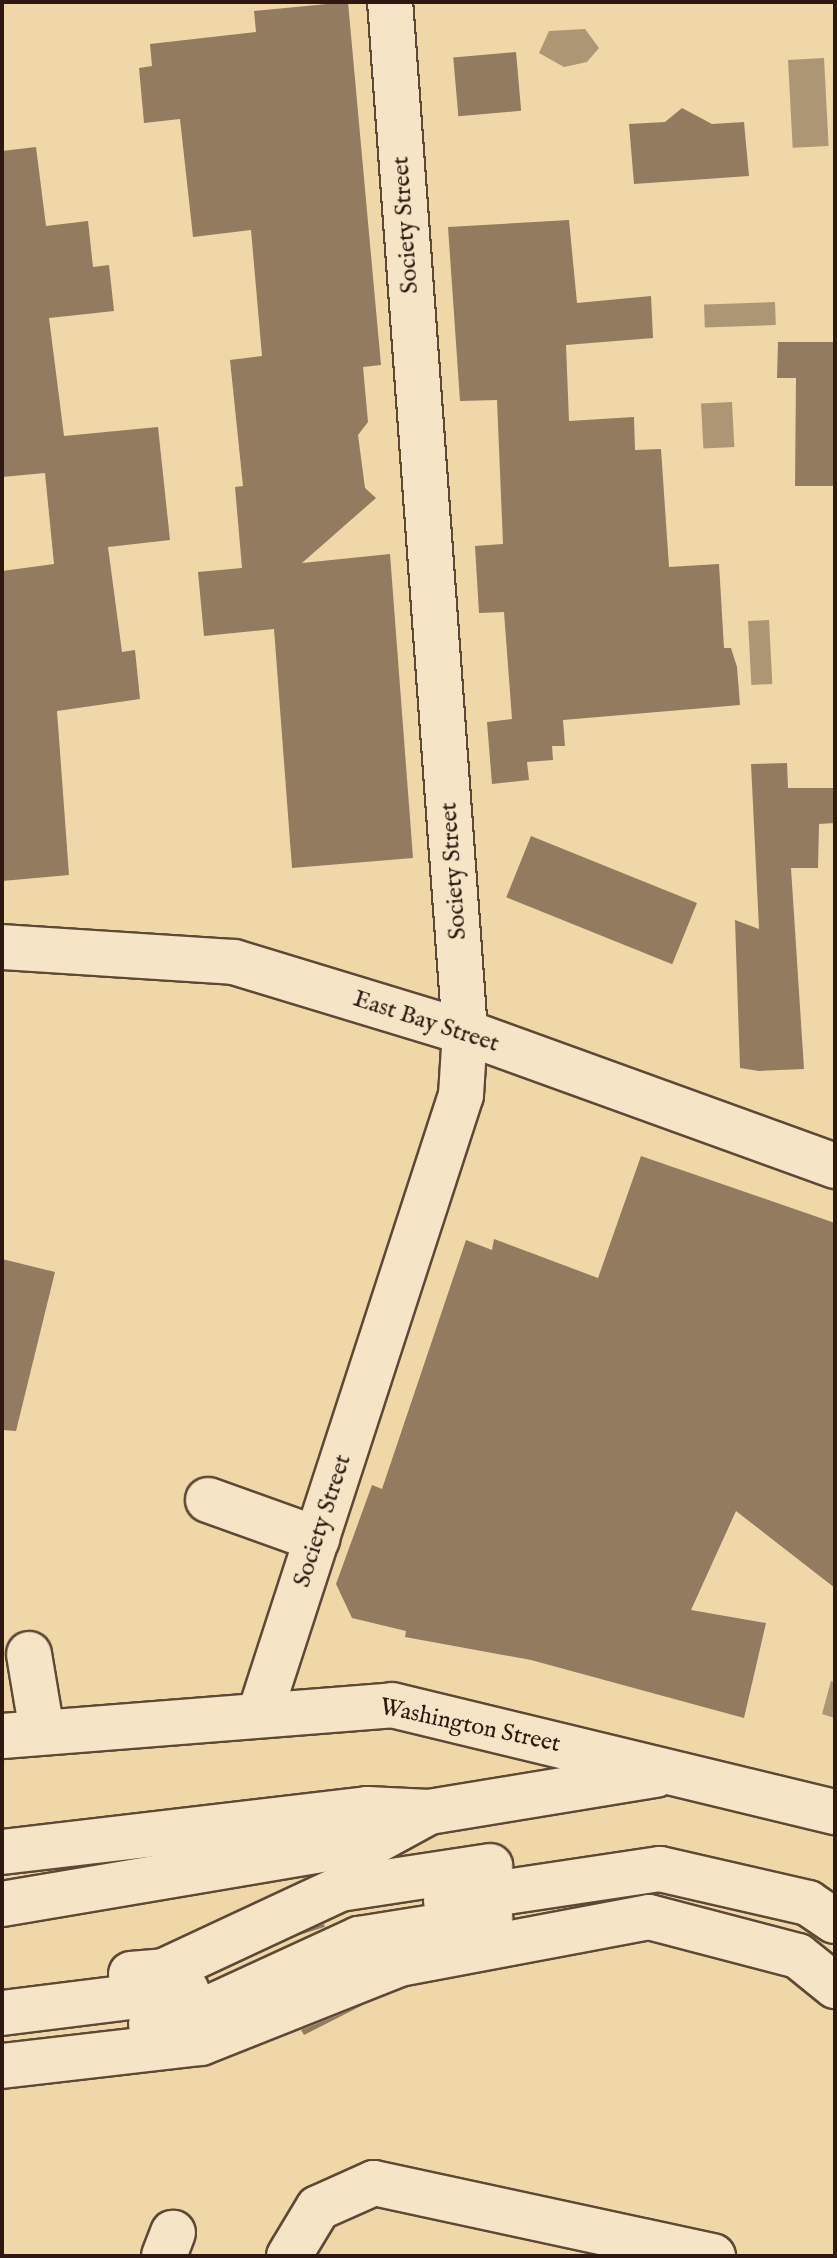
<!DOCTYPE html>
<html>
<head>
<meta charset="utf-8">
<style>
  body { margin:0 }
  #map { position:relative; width:837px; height:2258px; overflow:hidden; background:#efd7a7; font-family:"IM FELL English",serif }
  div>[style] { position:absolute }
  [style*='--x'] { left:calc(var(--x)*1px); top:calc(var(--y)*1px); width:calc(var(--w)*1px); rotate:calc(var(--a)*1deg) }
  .water>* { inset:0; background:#ad9674; transform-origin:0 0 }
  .building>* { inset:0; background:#927b5f; transform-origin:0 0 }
  .roads { filter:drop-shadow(2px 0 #5e4836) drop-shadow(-2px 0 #5e4836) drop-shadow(0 2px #5e4836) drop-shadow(0 -2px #5e4836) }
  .minor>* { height:44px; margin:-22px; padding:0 22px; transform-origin:22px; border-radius:22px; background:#f5e5c6 }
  span { translate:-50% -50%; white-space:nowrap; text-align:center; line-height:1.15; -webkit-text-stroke:7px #f5e5c6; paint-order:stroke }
  .street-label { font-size:24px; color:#2e1810 }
  .frame { position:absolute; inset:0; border:4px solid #2e1810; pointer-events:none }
</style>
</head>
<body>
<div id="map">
  <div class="water">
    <i style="clip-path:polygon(585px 29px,599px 48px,587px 62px,564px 67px,539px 53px,549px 31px)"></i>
    <i style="left:824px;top:58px;width:88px;height:36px;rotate:87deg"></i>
    <i style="left:775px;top:302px;width:23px;height:71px;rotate:88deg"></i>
    <i style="left:732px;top:402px;width:45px;height:31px;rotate:87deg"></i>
    <i style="left:769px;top:620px;width:64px;height:21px;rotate:87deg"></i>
    <i style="clip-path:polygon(831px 1681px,835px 1682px,835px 1718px,822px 1714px)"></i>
  </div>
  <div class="building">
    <i style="clip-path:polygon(348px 2px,381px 365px,363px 367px,368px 422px,358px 435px,365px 488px,376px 498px,302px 563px,390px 554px,413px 858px,292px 868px,274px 629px,204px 636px,198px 572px,242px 568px,235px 487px,243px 486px,230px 360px,262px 356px,251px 230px,193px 237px,180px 119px,144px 123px,139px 68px,152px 66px,150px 44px,256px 32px,254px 11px)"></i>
    <i style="left:516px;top:52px;width:59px;height:63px;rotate:85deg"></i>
    <i style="clip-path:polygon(682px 108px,712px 124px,744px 122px,749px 176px,634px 184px,629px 124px,665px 122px)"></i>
    <i style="clip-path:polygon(36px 147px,46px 226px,88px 221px,93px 267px,109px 265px,114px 311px,49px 318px,64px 436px,158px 427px,170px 540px,108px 547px,122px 652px,135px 650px,140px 699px,57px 711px,69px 875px,2px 881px,2px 571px,54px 564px,45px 473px,2px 477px,2px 151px)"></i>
    <i style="clip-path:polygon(569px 220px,577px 303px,651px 296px,653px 338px,566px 345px,569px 421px,634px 417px,635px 450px,661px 449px,669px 567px,719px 564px,724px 648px,731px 648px,737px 667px,740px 705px,563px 720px,565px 746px,552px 746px,553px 760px,527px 762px,529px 780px,492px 784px,487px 722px,512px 719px,504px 612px,479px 613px,475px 546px,503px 544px,497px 400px,460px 401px,448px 227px)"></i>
    <i style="clip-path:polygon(778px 342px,835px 342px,835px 486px,795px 486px,796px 378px,777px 378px)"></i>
    <i style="clip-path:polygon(787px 763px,788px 788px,835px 788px,835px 823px,819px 824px,818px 868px,791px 868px,804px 1069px,759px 1071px,740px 1068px,735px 920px,759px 929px,751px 764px)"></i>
    <i style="left:531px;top:836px;width:179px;height:66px;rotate:22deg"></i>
    <i style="clip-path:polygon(641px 1156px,835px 1223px,835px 1588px,736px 1511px,691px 1610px,766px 1623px,744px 1718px,531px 1660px,405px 1637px,406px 1631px,352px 1618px,336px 1584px,372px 1485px,382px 1489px,466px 1240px,492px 1250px,494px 1239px,598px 1278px)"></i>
    <i style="clip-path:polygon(2px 1259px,55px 1272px,16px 1431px,2px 1430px)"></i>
    <i style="left:324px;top:1924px;width:3px;height:66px;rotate:72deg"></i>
    <i style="clip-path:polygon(363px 2005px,304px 2035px,301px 2030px)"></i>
  </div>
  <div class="roads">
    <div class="minor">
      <i style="--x:2;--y:947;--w:232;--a:3.7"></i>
      <i style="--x:234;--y:962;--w:241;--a:16.9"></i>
      <i style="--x:465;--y:1032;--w:394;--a:19.9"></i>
      <i style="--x:208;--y:1500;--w:116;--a:19.7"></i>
      <i style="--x:29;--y:1654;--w:79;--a:80.5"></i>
      <i style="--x:261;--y:1710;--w:647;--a:-71.99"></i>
      <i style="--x:461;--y:1095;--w:63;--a:-86.4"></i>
      <i style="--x:465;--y:1032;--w:1033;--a:-94.16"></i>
      <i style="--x:2;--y:1736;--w:391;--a:-4.5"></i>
      <i style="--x:392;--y:1705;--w:456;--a:13.6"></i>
      <i style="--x:2;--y:1852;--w:368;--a:-6.7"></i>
      <i style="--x:367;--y:1809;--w:62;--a:2.8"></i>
      <i style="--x:429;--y:1812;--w:230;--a:-9.3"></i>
      <i style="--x:446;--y:1901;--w:216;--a:-8.5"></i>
      <i style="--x:660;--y:1869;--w:152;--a:12.9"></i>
      <i style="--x:808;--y:1903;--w:32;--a:34"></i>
      <i style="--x:2;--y:1904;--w:379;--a:-9.6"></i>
      <i style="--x:376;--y:1841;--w:60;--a:-28.7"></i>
      <i style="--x:131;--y:1974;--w:33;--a:-5"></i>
      <i style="--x:164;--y:1971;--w:194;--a:-25"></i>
      <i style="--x:340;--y:1889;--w:152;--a:-8.7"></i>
      <i style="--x:2;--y:2013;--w:186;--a:-7.1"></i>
      <i style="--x:151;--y:2024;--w:34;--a:-8"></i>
      <i style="--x:185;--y:2019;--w:192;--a:-24.7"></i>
      <i style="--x:359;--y:1939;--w:133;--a:-9.1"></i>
      <i style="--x:2;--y:2066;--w:200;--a:-6.6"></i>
      <i style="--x:201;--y:2043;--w:214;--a:-21.7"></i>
      <i style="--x:400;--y:1964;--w:253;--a:-10.7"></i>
      <i style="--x:649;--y:1917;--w:154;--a:14.7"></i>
      <i style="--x:798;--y:1956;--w:48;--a:39"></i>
      <i style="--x:164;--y:2256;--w:25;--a:-69"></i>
      <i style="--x:289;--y:2256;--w:56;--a:-58.9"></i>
      <i style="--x:318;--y:2208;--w:61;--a:-24.1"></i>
      <i style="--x:374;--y:2183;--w:347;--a:12.2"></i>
    </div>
  </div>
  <div class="street-label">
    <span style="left:406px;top:225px;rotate:-94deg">Society Street</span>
    <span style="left:454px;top:871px;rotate:-94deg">Society Street</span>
    <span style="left:426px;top:1022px;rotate:18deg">East Bay Street</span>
    <span style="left:323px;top:1521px;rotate:-72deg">Society Street</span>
    <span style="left:470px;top:1726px;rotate:12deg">Washington Street</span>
  </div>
  <div class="frame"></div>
</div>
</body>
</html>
